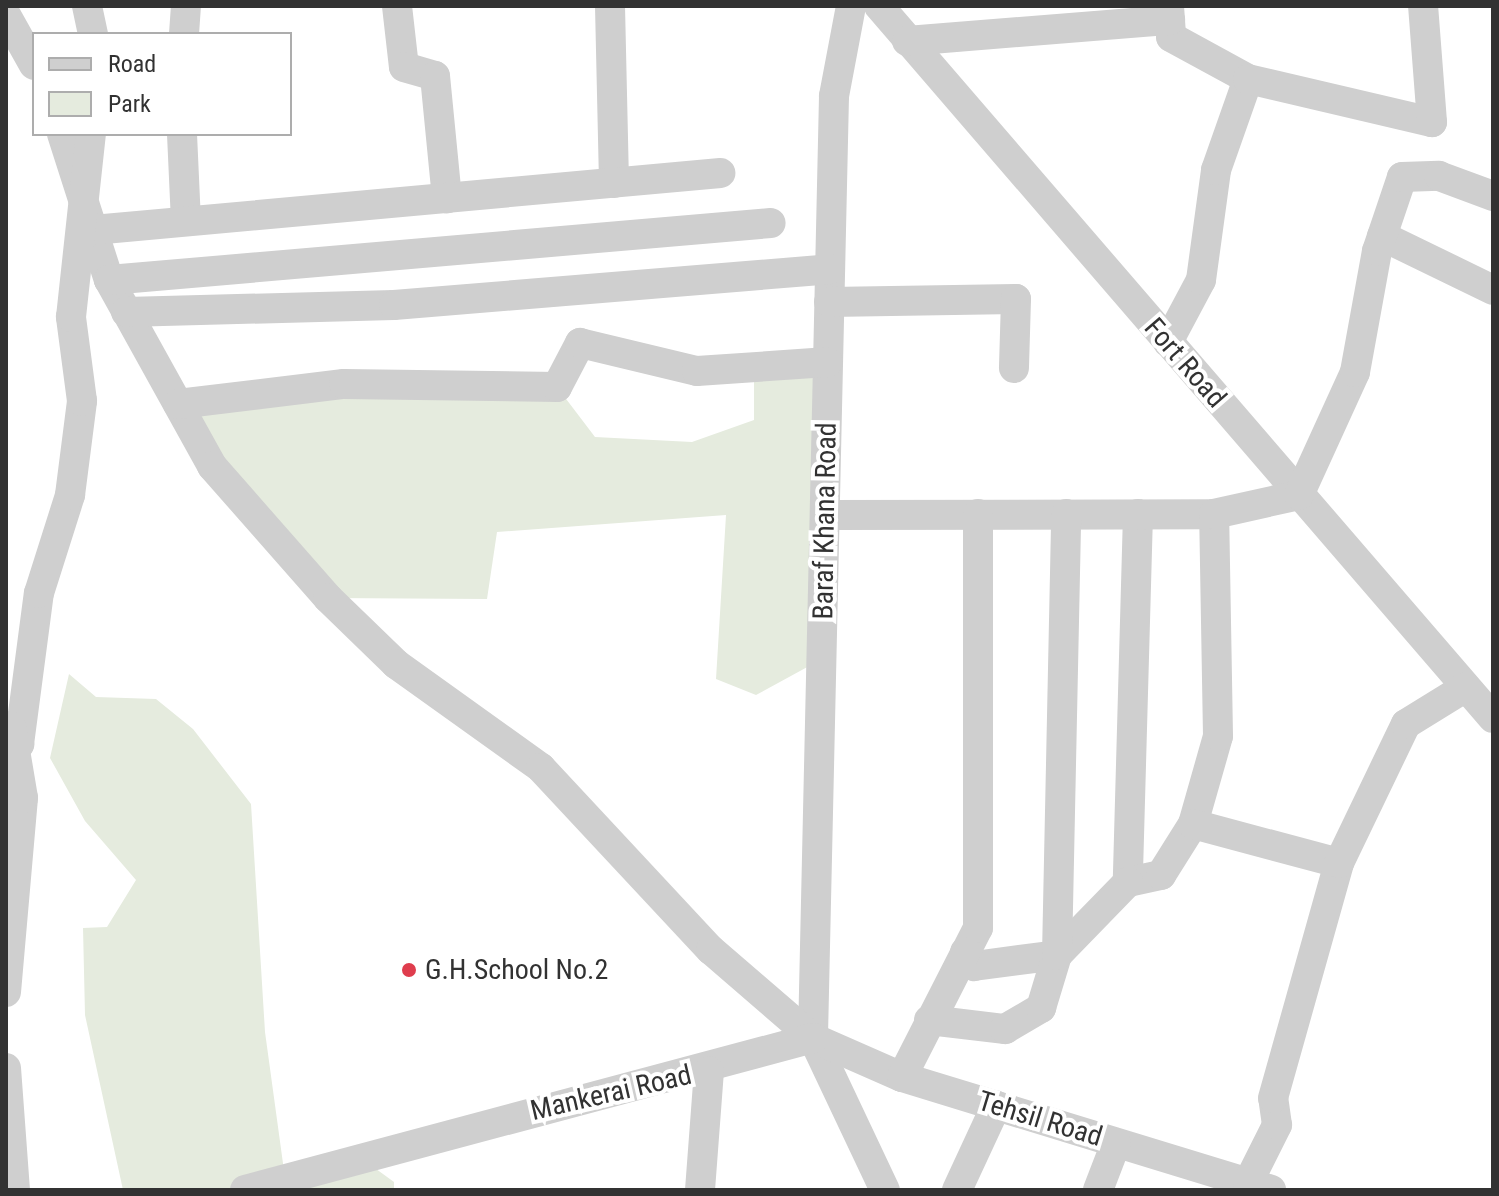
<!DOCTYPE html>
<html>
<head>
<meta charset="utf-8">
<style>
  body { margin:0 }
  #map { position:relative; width:1499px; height:1196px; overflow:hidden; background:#fff; font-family:"Roboto Condensed",sans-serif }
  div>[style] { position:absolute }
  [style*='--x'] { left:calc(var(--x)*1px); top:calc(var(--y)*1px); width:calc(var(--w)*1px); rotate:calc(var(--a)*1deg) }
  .green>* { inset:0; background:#e5ebde }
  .minor>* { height:30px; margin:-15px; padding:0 15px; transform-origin:15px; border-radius:15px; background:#cfcfcf }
  .dots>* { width:22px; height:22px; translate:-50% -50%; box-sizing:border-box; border:4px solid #fff; border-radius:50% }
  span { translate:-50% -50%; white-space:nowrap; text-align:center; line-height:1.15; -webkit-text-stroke:8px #fff; paint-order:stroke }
  .street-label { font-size:28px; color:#323232 }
  .poi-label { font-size:28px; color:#323232 }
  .left { translate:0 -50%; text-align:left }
  .frame { position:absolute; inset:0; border:8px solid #323232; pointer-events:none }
  .legend { position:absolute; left:32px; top:32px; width:260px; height:104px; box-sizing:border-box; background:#fff; border:2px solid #adadad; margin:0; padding:10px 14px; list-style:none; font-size:24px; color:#323232 }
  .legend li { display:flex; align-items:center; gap:16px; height:40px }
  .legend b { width:40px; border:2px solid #adadad }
</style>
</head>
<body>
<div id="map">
  <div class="green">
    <i style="clip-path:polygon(828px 362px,822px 659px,756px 695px,716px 679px,726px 515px,497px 532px,487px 599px,328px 598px,178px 404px,557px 387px,595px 437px,692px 442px,754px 420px,754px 367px)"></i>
    <i style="clip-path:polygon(69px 674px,96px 697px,156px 699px,193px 729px,251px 804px,265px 1032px,285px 1178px,361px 1158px,394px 1182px,394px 1190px,123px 1190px,85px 1015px,83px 928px,107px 927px,136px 880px,85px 821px,50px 758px)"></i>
  </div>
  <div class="minor">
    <i style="--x:87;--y:6;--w:29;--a:78"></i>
    <i style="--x:397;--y:6;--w:61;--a:83.5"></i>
    <i style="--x:404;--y:67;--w:32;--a:16"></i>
    <i style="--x:435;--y:76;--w:123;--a:84.4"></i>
    <i style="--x:610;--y:6;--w:177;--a:88.7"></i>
    <i style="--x:851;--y:6;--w:92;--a:100.7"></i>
    <i style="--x:834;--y:96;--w:942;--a:91.28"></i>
    <i style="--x:813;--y:1038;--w:168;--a:64.7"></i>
    <i style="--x:879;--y:6;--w:940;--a:49.23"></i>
    <i style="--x:1169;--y:6;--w:31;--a:86"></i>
    <i style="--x:1171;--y:37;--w:88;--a:28.6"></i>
    <i style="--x:6;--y:15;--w:57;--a:60.8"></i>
    <i style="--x:184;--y:34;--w:28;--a:-86"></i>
    <i style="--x:907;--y:41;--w:264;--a:-4.6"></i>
    <i style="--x:62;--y:134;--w:153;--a:72.2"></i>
    <i style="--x:109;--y:280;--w:213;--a:61"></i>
    <i style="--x:212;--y:466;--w:176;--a:48.7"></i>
    <i style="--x:328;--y:598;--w:95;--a:44.1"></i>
    <i style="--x:396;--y:664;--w:178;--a:35.6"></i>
    <i style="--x:541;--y:768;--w:249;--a:47"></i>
    <i style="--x:711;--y:950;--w:135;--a:40.8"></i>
    <i style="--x:813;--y:1038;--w:97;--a:23.7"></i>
    <i style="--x:902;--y:1077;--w:386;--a:17"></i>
    <i style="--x:182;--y:134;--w:87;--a:87.4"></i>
    <i style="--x:93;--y:230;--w:630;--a:-5.19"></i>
    <i style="--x:1382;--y:236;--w:123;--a:25.9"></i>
    <i style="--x:109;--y:280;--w:664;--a:-4.92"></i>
    <i style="--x:829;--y:302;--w:187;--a:-0.9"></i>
    <i style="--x:1016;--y:299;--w:69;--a:91.7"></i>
    <i style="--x:126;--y:312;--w:268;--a:-1.5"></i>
    <i style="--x:394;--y:305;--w:437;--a:-4.7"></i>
    <i style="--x:1168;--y:342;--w:70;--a:-62"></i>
    <i style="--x:1201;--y:280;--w:111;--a:-82.2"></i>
    <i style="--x:1216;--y:170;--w:96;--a:-70.6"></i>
    <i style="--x:1248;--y:79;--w:189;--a:13.2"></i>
    <i style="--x:1432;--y:122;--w:116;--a:-94.4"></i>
    <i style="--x:178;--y:404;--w:167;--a:-6.9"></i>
    <i style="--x:344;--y:384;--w:213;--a:0.8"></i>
    <i style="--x:557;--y:387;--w:50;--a:-62.4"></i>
    <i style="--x:580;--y:343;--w:120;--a:13.5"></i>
    <i style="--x:697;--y:371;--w:131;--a:-3.9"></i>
    <i style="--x:1138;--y:514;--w:368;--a:91.6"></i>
    <i style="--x:1128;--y:882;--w:34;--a:-12"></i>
    <i style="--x:1161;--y:875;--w:60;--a:-57.9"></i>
    <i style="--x:1193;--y:824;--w:91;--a:-74.1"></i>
    <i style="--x:1218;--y:736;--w:222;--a:-91"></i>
    <i style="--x:825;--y:515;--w:389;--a:-0.1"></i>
    <i style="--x:1214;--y:514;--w:87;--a:-12.6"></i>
    <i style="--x:1299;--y:495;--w:135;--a:-65.5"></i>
    <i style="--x:1355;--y:372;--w:123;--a:-79.7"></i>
    <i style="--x:1377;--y:251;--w:78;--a:-71.3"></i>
    <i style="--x:1402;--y:177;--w:37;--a:-2"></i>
    <i style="--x:1439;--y:176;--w:58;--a:20.3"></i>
    <i style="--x:6;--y:740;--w:14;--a:17"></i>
    <i style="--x:19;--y:744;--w:152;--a:-82.5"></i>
    <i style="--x:39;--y:593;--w:103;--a:-72.4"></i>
    <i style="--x:70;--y:495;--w:95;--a:-82.7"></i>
    <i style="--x:82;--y:401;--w:85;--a:-97.5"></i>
    <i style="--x:71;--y:317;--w:184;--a:-83.8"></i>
    <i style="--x:1193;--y:824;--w:151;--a:15"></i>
    <i style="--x:965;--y:952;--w:17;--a:57"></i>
    <i style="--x:974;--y:966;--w:84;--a:-7.5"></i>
    <i style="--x:1057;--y:955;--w:102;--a:-45.8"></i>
    <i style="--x:6;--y:992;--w:195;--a:-85"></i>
    <i style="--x:23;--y:798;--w:73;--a:-99.5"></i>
    <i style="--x:929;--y:1020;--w:77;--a:6.8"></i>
    <i style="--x:1005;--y:1029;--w:42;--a:-30.3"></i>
    <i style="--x:1041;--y:1008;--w:55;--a:-73.2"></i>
    <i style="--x:1057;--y:955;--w:441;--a:-88.8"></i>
    <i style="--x:6;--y:1068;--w:122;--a:85.8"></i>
    <i style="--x:902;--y:1077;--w:167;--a:-63"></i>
    <i style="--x:978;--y:928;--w:414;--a:-90"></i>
    <i style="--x:1248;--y:1183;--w:65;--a:-63.4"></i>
    <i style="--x:1277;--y:1125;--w:27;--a:-98"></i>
    <i style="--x:1273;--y:1098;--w:244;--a:-74.3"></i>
    <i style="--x:1339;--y:863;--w:154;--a:-64.3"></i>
    <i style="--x:1406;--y:724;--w:70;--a:-31.7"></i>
    <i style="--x:245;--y:1190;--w:588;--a:-14.98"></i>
    <i style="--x:700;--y:1190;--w:119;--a:-85.7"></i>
    <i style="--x:957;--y:1190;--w:93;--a:-65.1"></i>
    <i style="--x:1098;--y:1190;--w:50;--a:-69"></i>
  </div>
  <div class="dots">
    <i style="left:409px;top:970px;background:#df3d4d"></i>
  </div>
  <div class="street-label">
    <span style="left:1185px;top:363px;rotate:49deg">Fort Road</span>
    <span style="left:825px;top:521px;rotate:-89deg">Baraf Khana Road</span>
    <span style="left:611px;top:1093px;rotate:-13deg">Mankerai Road</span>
    <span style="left:1040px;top:1119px;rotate:17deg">Tehsil Road</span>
  </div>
  <div class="poi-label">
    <span class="left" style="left:425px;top:970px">G.H.School No.2</span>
  </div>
  <div class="frame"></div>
  <ul class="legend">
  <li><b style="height:10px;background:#cfcfcf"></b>Road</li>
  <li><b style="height:22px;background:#e5ebde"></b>Park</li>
  </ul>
</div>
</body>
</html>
